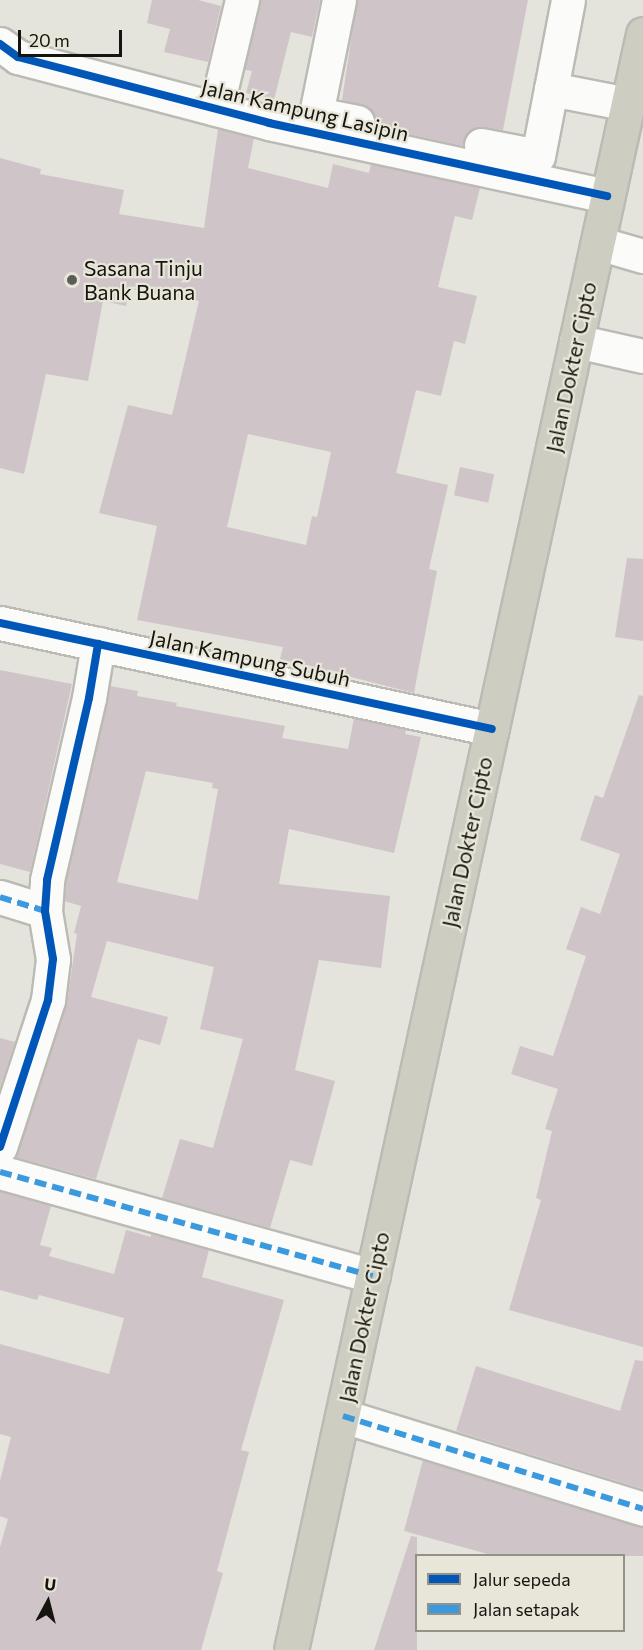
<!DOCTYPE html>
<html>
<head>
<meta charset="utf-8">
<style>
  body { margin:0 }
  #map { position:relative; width:643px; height:1650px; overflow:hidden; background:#e4e3dc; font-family:Commissioner,sans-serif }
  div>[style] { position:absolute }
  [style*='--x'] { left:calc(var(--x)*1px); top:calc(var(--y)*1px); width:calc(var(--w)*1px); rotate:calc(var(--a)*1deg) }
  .building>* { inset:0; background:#cfc5c9; transform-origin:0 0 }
  .roads { filter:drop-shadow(2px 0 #bbbab4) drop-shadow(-2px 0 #bbbab4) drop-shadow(0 2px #bbbab4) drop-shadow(0 -2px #bbbab4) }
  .minor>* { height:33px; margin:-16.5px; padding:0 16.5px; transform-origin:16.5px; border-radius:16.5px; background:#fbfbfa }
  .highway>* { height:33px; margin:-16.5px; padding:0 16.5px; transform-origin:16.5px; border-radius:16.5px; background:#cecdc2 }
  .quiet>* { height:6px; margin-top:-3px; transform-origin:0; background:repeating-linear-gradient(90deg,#3b9ade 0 12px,transparent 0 18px) }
  .cycleway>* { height:8px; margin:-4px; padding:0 4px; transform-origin:4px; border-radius:4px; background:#0057b8 }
  .dots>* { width:16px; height:16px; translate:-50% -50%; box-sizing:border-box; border:3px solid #e8e6d8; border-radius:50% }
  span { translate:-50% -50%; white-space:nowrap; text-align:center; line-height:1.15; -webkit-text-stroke:4.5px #e8e6d8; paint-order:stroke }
  .street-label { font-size:21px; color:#15140f }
  .poi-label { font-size:21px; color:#15140f }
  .left { translate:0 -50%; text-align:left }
  .legend { position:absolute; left:415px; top:1554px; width:210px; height:78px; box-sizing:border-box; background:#e8e6d8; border:2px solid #949288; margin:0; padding:8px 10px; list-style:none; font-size:18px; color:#15140f }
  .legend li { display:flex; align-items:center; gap:12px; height:30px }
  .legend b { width:30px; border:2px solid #949288 }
  .north { position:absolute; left:18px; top:1572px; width:60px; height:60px; -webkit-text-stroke:4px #e8e6d8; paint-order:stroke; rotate:7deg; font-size:16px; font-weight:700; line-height:24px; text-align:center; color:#15140f }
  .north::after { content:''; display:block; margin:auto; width:21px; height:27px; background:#15140f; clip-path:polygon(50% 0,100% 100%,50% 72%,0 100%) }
  .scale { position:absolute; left:18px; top:30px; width:104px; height:27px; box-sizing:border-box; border:3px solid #15140f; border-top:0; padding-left:8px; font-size:18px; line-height:21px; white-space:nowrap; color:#15140f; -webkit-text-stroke:4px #e8e6d8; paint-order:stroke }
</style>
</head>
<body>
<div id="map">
  <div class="building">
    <i style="clip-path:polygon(152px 0,198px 0,221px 6px,208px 62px,164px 52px,170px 29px,147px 23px)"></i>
    <i style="clip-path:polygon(260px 0,320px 0,312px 37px,291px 32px,274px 100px,246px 93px,252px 71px,245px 70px)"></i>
    <i style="clip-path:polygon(357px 0,528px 0,503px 130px,474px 128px,467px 133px,463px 146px,380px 128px,382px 118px,375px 117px,369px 108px,342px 100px)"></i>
    <i style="clip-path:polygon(evenodd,218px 129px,254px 138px,248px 168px,328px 188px,333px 164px,369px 173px,371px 164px,480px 188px,472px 220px,455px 216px,438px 287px,477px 296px,465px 344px,454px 341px,441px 396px,416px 390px,396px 473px,448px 485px,429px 569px,437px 571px,414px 693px,280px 659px,283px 647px,137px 620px,157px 526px,99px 513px,128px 405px,172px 415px,199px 301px,130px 289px,126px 306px,103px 301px,88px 381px,46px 374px,24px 474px,0 468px,0 158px,41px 169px,40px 174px,124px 190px,119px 214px,204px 228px,218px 129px,248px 434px,331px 452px,317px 517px,312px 516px,306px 545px,227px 527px,248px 434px)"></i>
    <i style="left:460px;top:467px;width:35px;height:29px;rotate:12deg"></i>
    <i style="clip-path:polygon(627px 558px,643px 559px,643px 641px,615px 637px)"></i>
    <i style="clip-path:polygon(0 670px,72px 684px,30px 872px,0 864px)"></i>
    <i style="clip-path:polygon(evenodd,110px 686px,138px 691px,137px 696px,177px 703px,176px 706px,285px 726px,282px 738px,348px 749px,354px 718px,406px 730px,405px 734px,421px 737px,394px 853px,289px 829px,279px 884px,390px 896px,381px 968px,319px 960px,295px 1070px,335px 1081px,312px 1166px,290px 1160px,270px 1228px,162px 1198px,180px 1139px,213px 1148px,243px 1039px,200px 1029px,214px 967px,107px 941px,91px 997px,168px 1017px,160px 1045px,138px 1039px,96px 1179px,15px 1157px,67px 1002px,77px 934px,74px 933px,81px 906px,64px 901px,66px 883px,110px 686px,146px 771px,213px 783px,212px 788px,218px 789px,198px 900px,117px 882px,146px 771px)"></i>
    <i style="clip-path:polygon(639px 695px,643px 696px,643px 1347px,509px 1310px,541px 1200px,536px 1198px,552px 1131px,545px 1129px,558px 1089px,511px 1074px,520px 1046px,553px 1056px,586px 956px,566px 949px,581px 907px,600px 914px,620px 854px,580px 840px,595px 795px,603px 798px)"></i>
    <i style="clip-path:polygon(0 1038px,15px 1042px,0 1087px)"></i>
    <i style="clip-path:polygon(0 1191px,51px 1206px,40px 1245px,52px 1248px,49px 1256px,114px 1274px,126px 1230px,151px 1237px,151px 1234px,209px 1250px,202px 1277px,284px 1300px,241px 1450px,249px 1452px,217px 1571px,223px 1573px,201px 1650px,0 1650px,0 1547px,8px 1519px,0 1516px,0 1481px,11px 1437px,0 1434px,0 1344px,109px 1374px,124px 1318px,39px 1295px,37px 1300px,0 1290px)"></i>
    <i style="clip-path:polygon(635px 1360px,643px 1361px,643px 1489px,456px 1431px,476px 1366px,620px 1411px)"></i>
    <i style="clip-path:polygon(423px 1460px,643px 1527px,643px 1556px,495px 1556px,404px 1531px)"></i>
    <i style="clip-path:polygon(411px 1536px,417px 1537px,417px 1650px,374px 1650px)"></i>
  </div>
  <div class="roads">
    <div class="minor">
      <i style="--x:339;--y:0;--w:116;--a:101.4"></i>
      <i style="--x:316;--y:114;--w:42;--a:11"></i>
      <i style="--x:568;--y:0;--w:91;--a:100.8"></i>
      <i style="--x:551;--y:89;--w:78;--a:11"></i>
      <i style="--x:0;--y:44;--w:22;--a:36"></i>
      <i style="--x:18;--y:57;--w:260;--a:14.7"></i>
      <i style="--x:269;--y:123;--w:346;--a:12.2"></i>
      <i style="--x:216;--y:109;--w:112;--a:-76.6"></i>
      <i style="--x:481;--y:145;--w:58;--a:10.9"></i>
      <i style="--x:538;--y:156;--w:68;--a:-79"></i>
      <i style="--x:598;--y:243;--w:47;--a:16.1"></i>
      <i style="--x:576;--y:341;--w:69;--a:12.6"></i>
      <i style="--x:0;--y:623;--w:503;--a:12.16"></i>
      <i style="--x:0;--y:897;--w:47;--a:17.3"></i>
      <i style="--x:0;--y:1147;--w:155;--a:-71.9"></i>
      <i style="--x:48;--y:1000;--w:41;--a:-83"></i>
      <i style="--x:53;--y:959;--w:49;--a:-99.5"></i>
      <i style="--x:45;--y:911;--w:31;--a:-86"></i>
      <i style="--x:47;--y:880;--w:187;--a:-77"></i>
      <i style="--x:89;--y:698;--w:55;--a:-80.5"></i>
      <i style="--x:0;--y:1172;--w:387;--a:15.6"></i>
      <i style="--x:343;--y:1416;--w:314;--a:17.2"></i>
    </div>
    <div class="highway">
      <i style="--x:291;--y:1650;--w:1654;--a:-77.71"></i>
    </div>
  </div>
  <div class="quiet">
    <i style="--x:0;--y:897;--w:47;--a:17.3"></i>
    <i style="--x:0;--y:1172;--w:387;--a:15.6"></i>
    <i style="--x:343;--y:1416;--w:314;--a:17.2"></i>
  </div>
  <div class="cycleway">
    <i style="--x:0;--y:44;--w:22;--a:36"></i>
    <i style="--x:18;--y:57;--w:260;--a:14.7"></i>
    <i style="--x:269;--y:123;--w:346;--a:12.2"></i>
    <i style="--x:0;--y:623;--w:503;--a:12.16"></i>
    <i style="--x:0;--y:1147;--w:155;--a:-71.9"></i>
    <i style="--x:48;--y:1000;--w:41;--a:-83"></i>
    <i style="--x:53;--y:959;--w:49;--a:-99.5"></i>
    <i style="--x:45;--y:911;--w:31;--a:-86"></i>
    <i style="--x:47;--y:880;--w:187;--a:-77"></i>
    <i style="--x:89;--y:698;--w:55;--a:-80.5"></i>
  </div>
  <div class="dots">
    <i style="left:72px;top:280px;background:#5d5c57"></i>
  </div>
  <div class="street-label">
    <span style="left:305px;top:110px;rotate:13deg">Jalan Kampung Lasipin</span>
    <span style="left:571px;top:367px;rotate:-78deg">Jalan Dokter Cipto</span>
    <span style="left:250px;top:658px;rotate:12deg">Jalan Kampung Subuh</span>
    <span style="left:467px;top:842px;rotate:-78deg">Jalan Dokter Cipto</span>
    <span style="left:364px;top:1317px;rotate:-78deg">Jalan Dokter Cipto</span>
  </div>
  <div class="poi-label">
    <span class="left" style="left:84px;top:280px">Sasana Tinju<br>Bank Buana</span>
  </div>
  <ul class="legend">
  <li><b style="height:8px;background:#0057b8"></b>Jalur sepeda</li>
  <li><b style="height:8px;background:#3b9ade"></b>Jalan setapak</li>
  </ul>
  <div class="north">U</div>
  <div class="scale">20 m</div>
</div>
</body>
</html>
